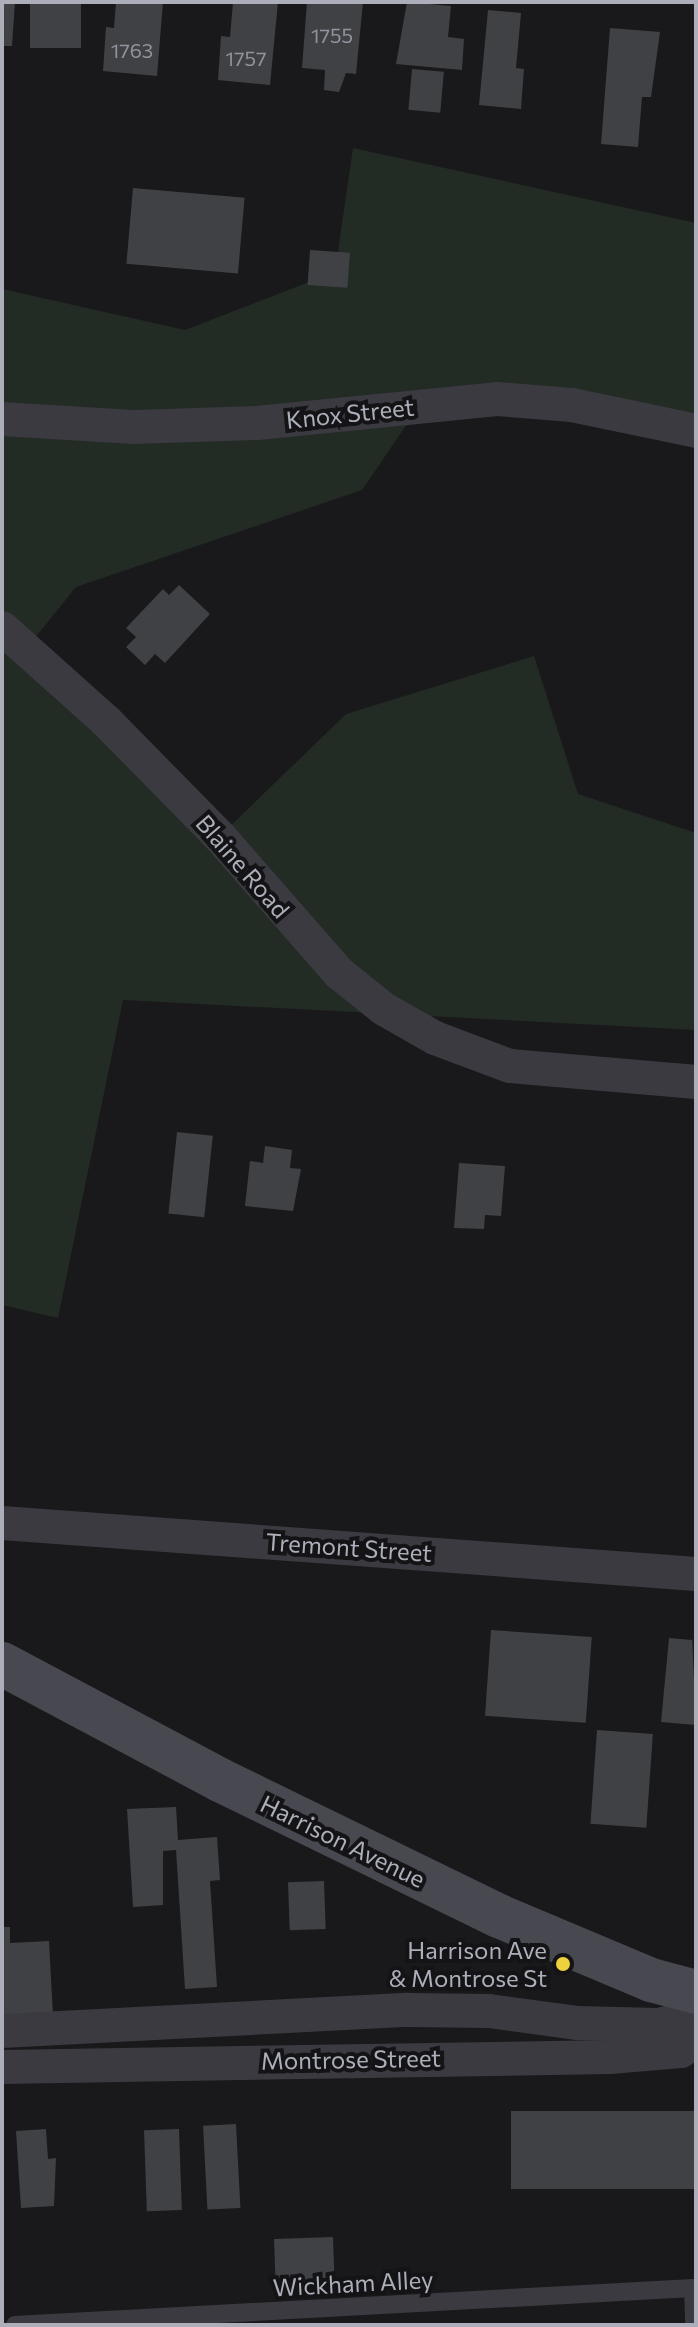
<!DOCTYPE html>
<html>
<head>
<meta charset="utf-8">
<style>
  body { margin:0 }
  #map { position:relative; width:698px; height:2327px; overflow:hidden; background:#19191b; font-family:Commissioner,sans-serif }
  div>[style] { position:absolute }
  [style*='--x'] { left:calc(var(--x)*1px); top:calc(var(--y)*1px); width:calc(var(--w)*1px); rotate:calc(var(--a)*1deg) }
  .green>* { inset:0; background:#232b25 }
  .building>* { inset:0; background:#404145; transform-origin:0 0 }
  .service>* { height:18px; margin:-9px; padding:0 9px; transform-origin:9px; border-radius:9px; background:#3a3a40 }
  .minor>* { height:34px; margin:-17px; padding:0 17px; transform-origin:17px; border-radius:17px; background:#3a3a40 }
  .secondary>* { height:44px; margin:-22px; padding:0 22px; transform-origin:22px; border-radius:22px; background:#484950 }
  .dots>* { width:22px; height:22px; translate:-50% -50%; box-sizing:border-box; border:4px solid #141416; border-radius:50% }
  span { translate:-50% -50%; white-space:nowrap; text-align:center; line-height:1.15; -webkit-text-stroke:8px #141416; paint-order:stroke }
  .number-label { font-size:20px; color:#91939d }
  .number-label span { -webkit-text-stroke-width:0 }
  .street-label { font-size:24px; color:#acaeba }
  .poi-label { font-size:24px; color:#acaeba }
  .right { translate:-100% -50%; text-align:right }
  .frame { position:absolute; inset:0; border:4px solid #acaeba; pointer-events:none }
</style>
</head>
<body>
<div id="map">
  <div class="green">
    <i style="clip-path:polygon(353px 148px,696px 223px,696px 431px,420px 405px,362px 490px,76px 587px,26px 649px,220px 836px,346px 714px,534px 656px,578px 794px,696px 833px,696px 1030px,123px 1000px,58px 1318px,2px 1305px,2px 289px,185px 330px,335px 272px)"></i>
  </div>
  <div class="building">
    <i style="clip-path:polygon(2px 2px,15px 2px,12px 46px,2px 46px)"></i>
    <i style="left:30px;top:2px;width:51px;height:46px"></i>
    <i style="clip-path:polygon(116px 2px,163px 2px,157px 76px,103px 71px,106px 27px,114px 28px)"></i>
    <i style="clip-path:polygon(233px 2px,278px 2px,270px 85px,218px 80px,221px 36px,230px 37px)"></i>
    <i style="clip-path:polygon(307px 2px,363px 2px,356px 74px,346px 73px,339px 92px,324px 90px,325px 70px,302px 68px)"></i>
    <i style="clip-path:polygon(407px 2px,451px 6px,448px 37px,464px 39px,462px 70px,396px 64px)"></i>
    <i style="clip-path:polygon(488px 10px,521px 13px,516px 68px,524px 69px,521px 109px,479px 105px)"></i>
    <i style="clip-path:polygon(610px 28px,660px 32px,651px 97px,642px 97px,638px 147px,601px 144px)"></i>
    <i style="left:412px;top:69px;width:32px;height:41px;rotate:5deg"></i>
    <i style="left:133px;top:188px;width:112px;height:76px;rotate:5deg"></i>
    <i style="left:310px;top:250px;width:40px;height:35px;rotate:4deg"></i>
    <i style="clip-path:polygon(179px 585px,210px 614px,165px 663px,155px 654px,145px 665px,126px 647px,136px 637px,126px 628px,163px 589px,169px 595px)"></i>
    <i style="left:177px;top:1132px;width:36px;height:82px;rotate:6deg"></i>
    <i style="clip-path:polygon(265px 1146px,292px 1150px,290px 1168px,301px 1169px,293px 1211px,245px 1206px,250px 1161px,263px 1163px)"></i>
    <i style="clip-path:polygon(459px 1163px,505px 1166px,501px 1216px,485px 1215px,484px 1229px,454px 1228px)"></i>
    <i style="left:491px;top:1630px;width:101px;height:86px;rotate:4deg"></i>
    <i style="clip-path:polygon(692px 1635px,696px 1725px,661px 1722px,669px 1638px,692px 1640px)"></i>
    <i style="left:597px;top:1730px;width:56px;height:94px;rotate:4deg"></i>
    <i style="clip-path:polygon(176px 1807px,178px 1840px,217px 1837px,220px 1880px,210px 1881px,217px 1987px,185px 1989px,176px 1850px,163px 1851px,163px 1905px,133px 1907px,127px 1809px)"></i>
    <i style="left:324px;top:1881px;width:48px;height:36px;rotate:88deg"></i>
    <i style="clip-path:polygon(2px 1927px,10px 1927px,10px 1943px,49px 1941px,53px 2016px,2px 2019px)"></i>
    <i style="left:696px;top:2111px;width:78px;height:185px;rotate:90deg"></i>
    <i style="left:236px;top:2124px;width:84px;height:33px;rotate:87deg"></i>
    <i style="clip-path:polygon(46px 2129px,48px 2159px,56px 2158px,54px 2206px,21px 2208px,16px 2131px)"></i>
    <i style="left:179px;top:2129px;width:81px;height:35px;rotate:88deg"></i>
    <i style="left:333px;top:2237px;width:48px;height:59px;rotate:88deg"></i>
  </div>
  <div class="service">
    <i style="--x:15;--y:2325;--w:679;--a:-3.12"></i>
    <i style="--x:693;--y:2288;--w:37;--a:88"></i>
  </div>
  <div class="minor">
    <i style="--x:2;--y:419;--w:132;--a:3.5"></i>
    <i style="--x:134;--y:427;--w:123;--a:-1.9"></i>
    <i style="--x:257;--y:423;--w:241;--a:-5.7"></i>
    <i style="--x:497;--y:399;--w:75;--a:4.6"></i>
    <i style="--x:572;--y:405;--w:127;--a:11.8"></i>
    <i style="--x:2;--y:628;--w:140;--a:41.8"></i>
    <i style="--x:106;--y:721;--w:163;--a:45.5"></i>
    <i style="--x:220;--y:837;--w:181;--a:48.8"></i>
    <i style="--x:339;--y:973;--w:58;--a:38.7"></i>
    <i style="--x:384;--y:1009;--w:59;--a:29.6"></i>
    <i style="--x:435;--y:1038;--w:80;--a:20.5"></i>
    <i style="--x:510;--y:1066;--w:187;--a:4.9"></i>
    <i style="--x:2;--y:1523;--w:696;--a:4.2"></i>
    <i style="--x:2;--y:2031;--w:406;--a:-3"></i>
    <i style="--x:407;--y:2010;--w:82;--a:0.7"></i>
    <i style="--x:489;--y:2011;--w:90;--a:7.7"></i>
    <i style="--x:578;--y:2023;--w:80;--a:1.4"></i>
    <i style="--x:658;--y:2025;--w:39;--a:-13"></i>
    <i style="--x:2;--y:2067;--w:608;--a:-0.94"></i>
    <i style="--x:610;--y:2057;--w:71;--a:-4.8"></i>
    <i style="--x:681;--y:2051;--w:19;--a:-36"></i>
  </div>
  <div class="secondary">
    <i style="--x:2;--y:1664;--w:247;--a:28"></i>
    <i style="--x:220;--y:1780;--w:310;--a:26"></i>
    <i style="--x:499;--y:1916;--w:165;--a:22.8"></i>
    <i style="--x:651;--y:1980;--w:47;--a:14.9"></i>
  </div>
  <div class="dots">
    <i style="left:563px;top:1964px;background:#efd13d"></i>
  </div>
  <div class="number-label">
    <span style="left:332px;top:35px">1755</span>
    <span style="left:132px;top:50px">1763</span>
    <span style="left:246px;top:58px">1757</span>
  </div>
  <div class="street-label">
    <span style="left:350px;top:413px;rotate:-6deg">Knox Street</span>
    <span style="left:243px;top:866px;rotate:49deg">Blaine Road</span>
    <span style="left:349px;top:1547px;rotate:4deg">Tremont Street</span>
    <span style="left:343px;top:1841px;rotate:26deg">Harrison Avenue</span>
    <span style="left:351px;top:2059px;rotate:-1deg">Montrose Street</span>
    <span style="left:353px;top:2283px;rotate:-3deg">Wickham Alley</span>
  </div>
  <div class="poi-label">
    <span class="right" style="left:547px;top:1964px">Harrison Ave<br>&amp; Montrose St</span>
  </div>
  <div class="frame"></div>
</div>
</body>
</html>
